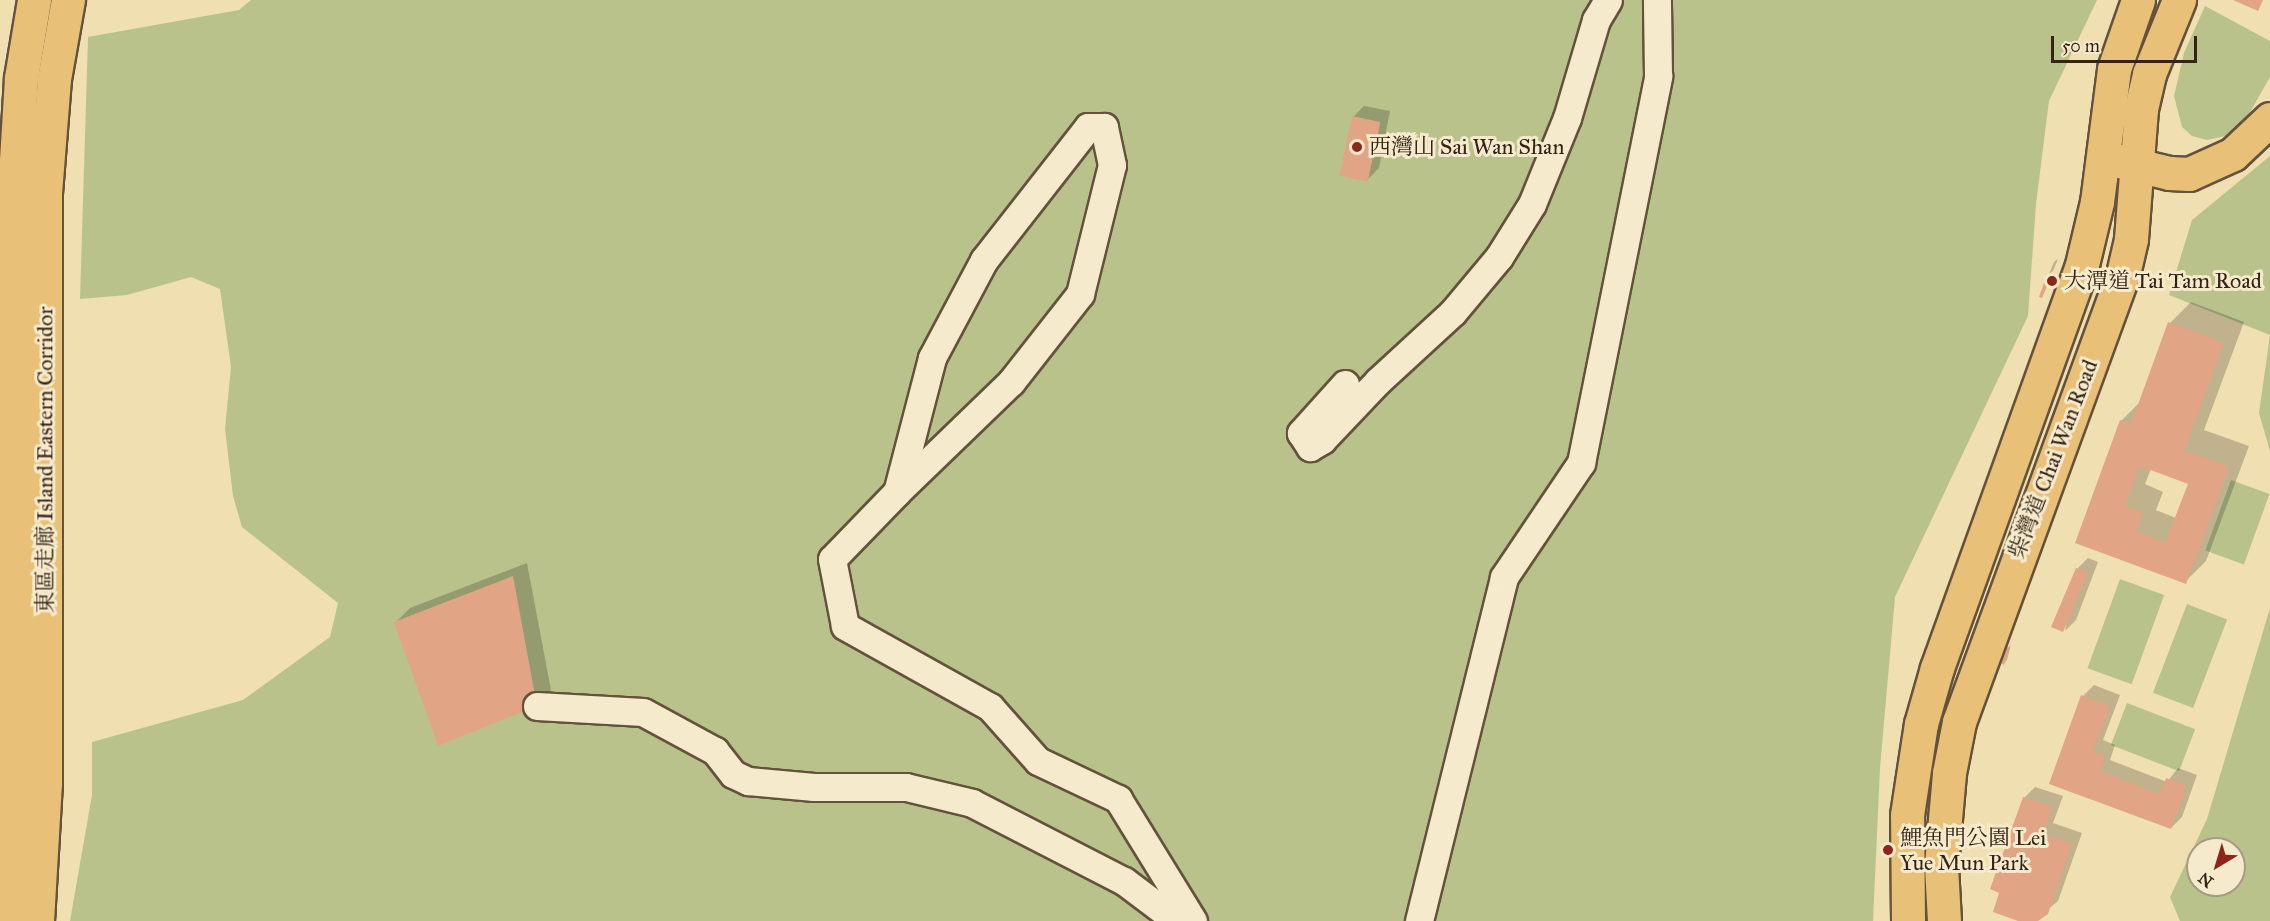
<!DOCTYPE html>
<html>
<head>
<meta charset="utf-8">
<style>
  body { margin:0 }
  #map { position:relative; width:2270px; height:921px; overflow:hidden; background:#f0dfb0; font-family:"IM FELL Great Primer","Noto Serif TC",serif }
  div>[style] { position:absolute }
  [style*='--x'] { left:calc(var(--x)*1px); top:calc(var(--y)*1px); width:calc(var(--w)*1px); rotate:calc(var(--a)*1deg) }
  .green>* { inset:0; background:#bac28b; transform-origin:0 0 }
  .shadow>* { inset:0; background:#0003 }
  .building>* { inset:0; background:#e1a586; transform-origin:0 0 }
  .roads { filter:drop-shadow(2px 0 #64523c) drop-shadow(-2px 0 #64523c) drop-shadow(0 2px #64523c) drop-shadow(0 -2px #64523c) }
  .minor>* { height:27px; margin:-13.5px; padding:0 13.5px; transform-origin:13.5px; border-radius:13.5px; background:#f5eacc }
  .major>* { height:33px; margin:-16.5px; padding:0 16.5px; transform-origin:16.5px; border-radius:16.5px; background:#e8c078 }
  .highway>* { height:33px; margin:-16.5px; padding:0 16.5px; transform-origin:16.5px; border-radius:16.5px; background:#e8c078 }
  .dots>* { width:16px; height:16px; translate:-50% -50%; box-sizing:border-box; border:3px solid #f5eacc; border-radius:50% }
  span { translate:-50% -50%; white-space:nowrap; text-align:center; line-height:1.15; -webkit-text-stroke:6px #f5eacc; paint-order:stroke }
  .poi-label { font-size:22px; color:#352315 }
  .left { translate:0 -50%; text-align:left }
  .street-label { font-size:22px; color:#352315 }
  .north { position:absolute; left:2186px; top:837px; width:60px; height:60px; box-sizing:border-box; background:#f5eacc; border:2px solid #a89a83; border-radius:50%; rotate:218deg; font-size:16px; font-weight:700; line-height:24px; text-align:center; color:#352315 }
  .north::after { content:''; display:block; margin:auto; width:21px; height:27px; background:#8f2418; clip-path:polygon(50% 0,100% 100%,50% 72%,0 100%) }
  .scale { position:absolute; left:2051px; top:36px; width:146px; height:27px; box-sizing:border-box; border:3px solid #352315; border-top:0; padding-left:8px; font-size:18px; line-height:21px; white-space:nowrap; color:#352315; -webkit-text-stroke:4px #f5eacc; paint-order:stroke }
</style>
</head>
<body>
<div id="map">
  <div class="green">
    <i style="clip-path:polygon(251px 0,2097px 0,2049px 101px,2036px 204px,2028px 316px,1895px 597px,1880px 768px,1873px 921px,70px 921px,92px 795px,92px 742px,243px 700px,330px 637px,338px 603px,242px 527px,233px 496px,225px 429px,231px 367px,220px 289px,191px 277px,127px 295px,80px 299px,88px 37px,239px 10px)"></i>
    <i style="clip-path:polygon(2205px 6px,2270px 41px,2270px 77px,2245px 121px,2230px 135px,2207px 140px,2192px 136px,2182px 127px,2174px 96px,2184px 53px)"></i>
    <i style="clip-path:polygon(2270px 156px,2270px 335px,2169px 295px,2192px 220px)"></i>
    <i style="clip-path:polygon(2270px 335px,2270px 451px,2259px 413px)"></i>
    <i style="left:2231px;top:480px;width:41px;height:75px;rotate:20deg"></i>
    <i style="left:2120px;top:579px;width:47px;height:95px;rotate:20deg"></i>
    <i style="left:2187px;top:604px;width:43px;height:95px;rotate:21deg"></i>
    <i style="clip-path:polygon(evenodd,2270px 608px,2270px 921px,2180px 921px,2170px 897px,2207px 819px,2270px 608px,2198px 849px,2234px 849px,2234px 885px,2198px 885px,2198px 849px)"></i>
    <i style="left:2127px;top:703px;width:73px;height:45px;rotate:21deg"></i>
  </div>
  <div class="shadow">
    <i style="clip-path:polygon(1364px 106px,1390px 111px,1379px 168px,1368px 179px,1353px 117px)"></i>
    <i style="clip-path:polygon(2058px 259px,2053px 271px,2049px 274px,2054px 262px)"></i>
    <i style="clip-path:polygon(evenodd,2191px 302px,2244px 322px,2204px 430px,2249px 446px,2206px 561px,2185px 582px,2077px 542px,2121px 421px,2141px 401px,2170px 323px,2191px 302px,2151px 469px,2190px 483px,2176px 518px,2156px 510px,2163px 492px,2145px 484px,2151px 469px)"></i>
    <i style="clip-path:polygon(2088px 558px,2098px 562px,2076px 620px,2065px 631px,2077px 569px)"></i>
    <i style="clip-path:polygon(527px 563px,551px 690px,536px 705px,396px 622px,410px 608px)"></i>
    <i style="clip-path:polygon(2026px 595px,2021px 610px,2017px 613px,2023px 598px)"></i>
    <i style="clip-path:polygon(2011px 644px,2007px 660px,2004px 663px,2008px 648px)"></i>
    <i style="clip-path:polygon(2094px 685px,2120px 695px,2103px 740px,2115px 745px,2110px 760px,2167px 782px,2178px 768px,2197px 775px,2182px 817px,2171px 828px,2051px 783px,2083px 696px)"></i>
    <i style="clip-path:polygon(2035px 787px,2063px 796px,2053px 823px,2082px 833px,2058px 901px,2034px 921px,2022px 921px,2024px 798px)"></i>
  </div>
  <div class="building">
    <i style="clip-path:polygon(2233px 0,2263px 0,2258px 11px)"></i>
    <i style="left:1352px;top:116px;width:29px;height:61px;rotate:12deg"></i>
    <i style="clip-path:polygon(2045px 280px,2049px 282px,2042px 298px,2039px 297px)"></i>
    <i style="clip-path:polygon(evenodd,2168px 322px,2224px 343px,2184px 451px,2229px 467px,2186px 584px,2075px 543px,2120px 420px,2131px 424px,2168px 322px,2140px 466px,2188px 484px,2165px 543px,2136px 531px,2143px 513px,2125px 505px,2140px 466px)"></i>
    <i style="left:2076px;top:568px;width:13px;height:64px;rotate:23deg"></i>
    <i style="clip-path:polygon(513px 576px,537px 706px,438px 746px,394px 622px)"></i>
    <i style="clip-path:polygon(2007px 647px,2010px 648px,2004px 665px,2001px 663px)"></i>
    <i style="clip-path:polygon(2081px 695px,2110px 706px,2093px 751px,2105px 756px,2100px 771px,2160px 794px,2166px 778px,2187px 786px,2171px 829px,2049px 784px)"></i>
    <i style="clip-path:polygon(2023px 797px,2053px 807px,2043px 834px,2072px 844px,2048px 914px,2038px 921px,2018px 921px,1993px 912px,1999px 893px,1990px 889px)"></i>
  </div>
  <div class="roads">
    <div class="minor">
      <i style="--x:1345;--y:384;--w:66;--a:131.9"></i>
      <i style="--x:1301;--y:433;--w:17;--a:57"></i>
      <i style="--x:1310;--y:447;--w:14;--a:-30"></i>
      <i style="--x:1322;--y:440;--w:81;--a:-46.5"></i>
      <i style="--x:1378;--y:381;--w:102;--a:-42.6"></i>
      <i style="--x:1453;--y:312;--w:72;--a:-50.1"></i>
      <i style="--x:1499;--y:257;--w:62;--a:-58.1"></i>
      <i style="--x:1532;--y:204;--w:93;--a:-67.9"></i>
      <i style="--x:1567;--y:118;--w:102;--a:-73.5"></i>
      <i style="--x:1596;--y:20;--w:23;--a:-59"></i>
      <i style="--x:897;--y:492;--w:158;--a:-44"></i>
      <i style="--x:1011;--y:382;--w:112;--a:-51.9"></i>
      <i style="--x:1080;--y:294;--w:133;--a:-76.1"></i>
      <i style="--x:1112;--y:165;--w:39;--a:-102"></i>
      <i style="--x:1104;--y:127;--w:16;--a:180"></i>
      <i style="--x:1088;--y:127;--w:169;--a:128"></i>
      <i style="--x:984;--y:260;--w:111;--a:118"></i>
      <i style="--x:932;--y:358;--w:138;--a:104.6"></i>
      <i style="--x:897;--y:492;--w:93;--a:134.1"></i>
      <i style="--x:832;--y:559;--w:68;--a:79"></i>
      <i style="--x:845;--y:626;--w:166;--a:29.2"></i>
      <i style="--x:990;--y:707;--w:72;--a:48.4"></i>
      <i style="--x:1038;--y:761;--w:89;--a:25.4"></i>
      <i style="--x:1118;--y:799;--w:143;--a:58.4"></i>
      <i style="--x:537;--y:706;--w:106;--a:3.2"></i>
      <i style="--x:643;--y:712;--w:82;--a:28.4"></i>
      <i style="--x:715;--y:751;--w:29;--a:52"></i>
      <i style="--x:733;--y:774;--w:17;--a:25"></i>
      <i style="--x:748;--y:781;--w:66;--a:5.2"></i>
      <i style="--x:814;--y:787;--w:92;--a:0"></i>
      <i style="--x:906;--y:787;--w:68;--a:13.6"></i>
      <i style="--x:972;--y:803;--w:171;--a:27.2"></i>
      <i style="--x:1124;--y:881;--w:66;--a:37"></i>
      <i style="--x:1419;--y:921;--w:354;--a:-76.1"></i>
      <i style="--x:1504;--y:577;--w:138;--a:-56"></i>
      <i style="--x:1581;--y:463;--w:395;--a:-78.7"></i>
      <i style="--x:1658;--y:76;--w:76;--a:-90.8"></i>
    </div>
    <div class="major">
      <i style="--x:2115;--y:160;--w:56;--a:13.5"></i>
      <i style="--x:2169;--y:173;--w:20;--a:3"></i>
      <i style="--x:2189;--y:174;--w:48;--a:-24.4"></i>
      <i style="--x:2233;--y:154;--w:51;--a:-43.4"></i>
      <i style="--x:1908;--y:921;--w:106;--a:-90.5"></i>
      <i style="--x:1907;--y:815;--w:92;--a:-81.3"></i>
      <i style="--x:1921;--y:724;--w:58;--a:-74.1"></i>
      <i style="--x:1937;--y:668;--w:424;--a:-70.2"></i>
      <i style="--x:2081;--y:269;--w:69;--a:-76.6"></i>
      <i style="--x:2097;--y:202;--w:134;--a:-82.7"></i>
      <i style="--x:2114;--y:69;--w:73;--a:-70.8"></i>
      <i style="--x:1944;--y:921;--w:56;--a:-93.1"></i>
      <i style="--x:1941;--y:865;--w:92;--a:-85"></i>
      <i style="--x:1949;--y:773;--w:52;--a:-78.9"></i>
      <i style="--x:1959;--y:722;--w:477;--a:-69.9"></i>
      <i style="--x:2123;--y:274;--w:36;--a:-77"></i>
      <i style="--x:2131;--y:239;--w:130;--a:-85.6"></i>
      <i style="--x:2141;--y:109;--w:36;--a:-77"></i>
      <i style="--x:2149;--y:74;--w:80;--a:-67.9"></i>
    </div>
    <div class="highway">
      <i style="--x:7;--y:921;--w:76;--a:-86.2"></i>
      <i style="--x:12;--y:845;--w:636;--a:-89.91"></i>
      <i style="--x:13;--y:209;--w:131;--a:-86.5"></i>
      <i style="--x:21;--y:78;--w:79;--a:-80.5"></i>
      <i style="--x:37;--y:921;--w:138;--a:-86.7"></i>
      <i style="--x:45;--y:783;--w:590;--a:-90"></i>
      <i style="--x:45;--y:193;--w:114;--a:-85.5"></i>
      <i style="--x:54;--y:79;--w:80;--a:-80"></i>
    </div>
  </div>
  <div class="dots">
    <i style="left:1357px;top:147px;background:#8f2418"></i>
    <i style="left:2052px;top:281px;background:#8f2418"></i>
    <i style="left:1888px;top:850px;background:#8f2418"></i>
  </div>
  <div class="poi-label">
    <span class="left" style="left:1369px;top:147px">西灣山 Sai Wan Shan</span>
    <span class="left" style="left:2064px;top:281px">大潭道 Tai Tam Road</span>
    <span class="left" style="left:1900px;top:850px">鯉魚門公園 Lei<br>Yue Mun Park</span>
  </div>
  <div class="street-label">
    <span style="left:2053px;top:459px;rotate:-69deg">柴灣道 Chai Wan Road</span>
    <span style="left:45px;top:460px;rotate:-90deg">東區走廊 Island Eastern Corridor</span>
  </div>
  <div class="north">N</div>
  <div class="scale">50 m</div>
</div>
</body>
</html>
